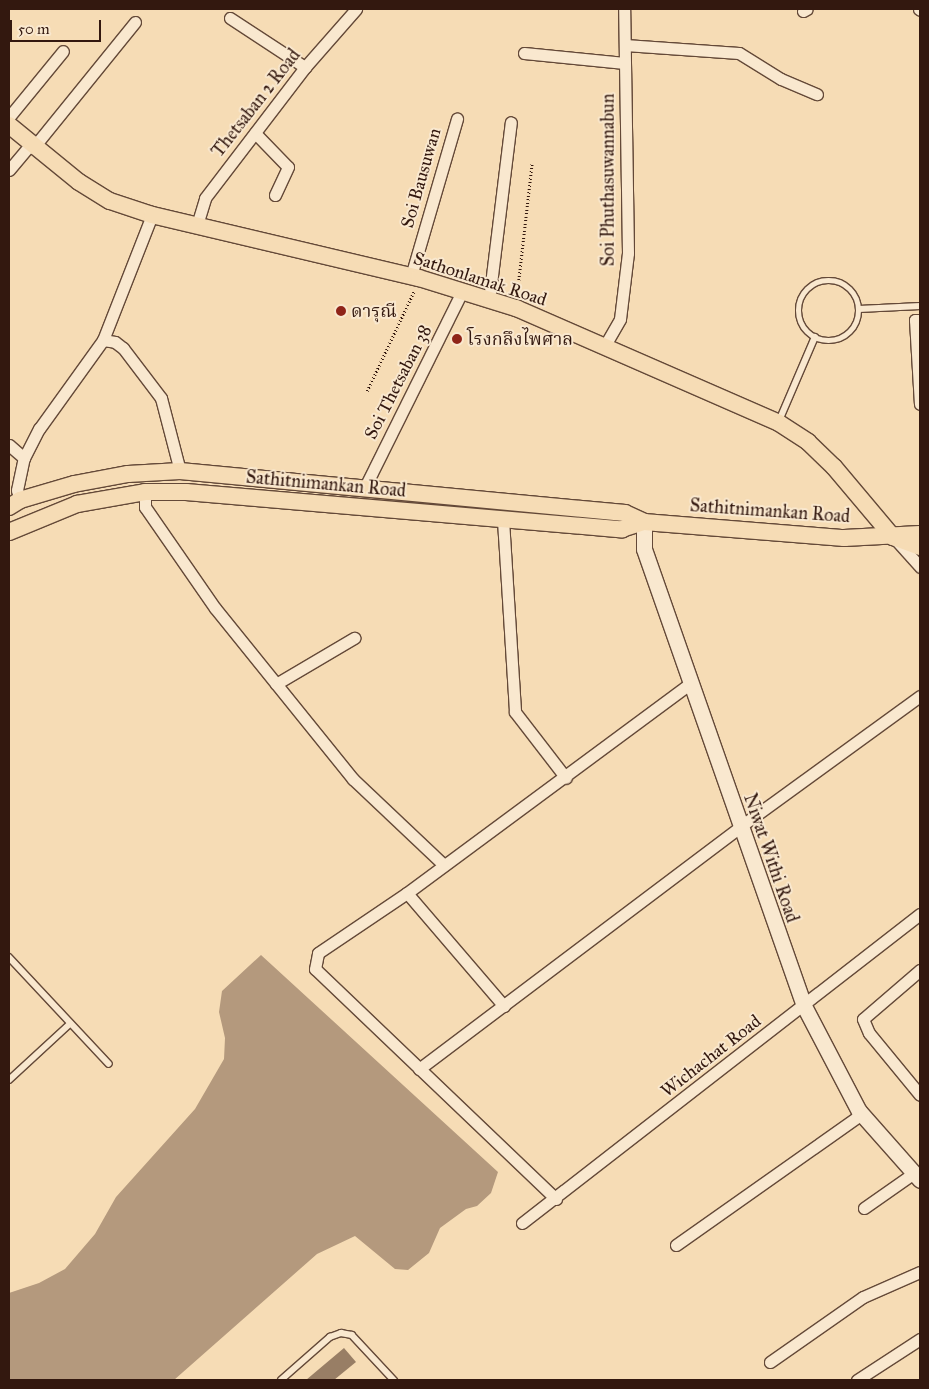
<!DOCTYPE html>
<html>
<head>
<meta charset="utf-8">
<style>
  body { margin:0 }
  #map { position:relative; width:929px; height:1389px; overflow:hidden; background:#f6dcb5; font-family:"IM FELL Great Primer","Noto Serif Thai",serif }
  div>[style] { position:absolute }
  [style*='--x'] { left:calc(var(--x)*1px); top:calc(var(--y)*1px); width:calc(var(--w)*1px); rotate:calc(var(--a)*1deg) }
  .water>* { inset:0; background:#b4997d }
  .building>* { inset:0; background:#987e65 }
  .path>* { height:2.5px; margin-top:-1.25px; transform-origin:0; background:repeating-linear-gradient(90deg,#33180f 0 1px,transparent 0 3.5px) }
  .roads { filter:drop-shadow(1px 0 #644938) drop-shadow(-1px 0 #644938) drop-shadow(0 1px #644938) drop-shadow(0 -1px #644938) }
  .service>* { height:5.5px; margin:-2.75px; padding:0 2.75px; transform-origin:2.75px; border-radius:2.75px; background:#f9e8cf }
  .service>.ring { margin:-2.75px; padding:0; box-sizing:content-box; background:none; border:5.5px solid #f9e8cf; border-radius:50% }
  .minor>* { height:11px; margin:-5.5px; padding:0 5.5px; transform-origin:5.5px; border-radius:5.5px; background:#f9e8cf }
  .secondary>* { height:15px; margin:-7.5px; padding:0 7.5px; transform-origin:7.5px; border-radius:7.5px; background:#f9e8cf }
  .primary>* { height:16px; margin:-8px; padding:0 8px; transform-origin:8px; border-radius:8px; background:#f6dcb5 }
  .dots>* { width:14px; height:14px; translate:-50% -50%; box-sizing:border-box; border:2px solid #f9e8cf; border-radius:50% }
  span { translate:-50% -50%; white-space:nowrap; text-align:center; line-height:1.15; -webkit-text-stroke:4px #f9e8cf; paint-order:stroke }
  .street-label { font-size:18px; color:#33180f }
  .poi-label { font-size:18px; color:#33180f }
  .left { translate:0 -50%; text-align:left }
  .frame { position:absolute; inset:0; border:10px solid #33180f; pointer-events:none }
  .scale { position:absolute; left:10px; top:20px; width:91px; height:22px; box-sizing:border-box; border:2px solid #33180f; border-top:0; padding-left:6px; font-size:15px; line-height:18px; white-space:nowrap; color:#33180f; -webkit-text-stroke:4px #f9e8cf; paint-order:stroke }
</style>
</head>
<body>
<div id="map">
  <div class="water">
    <i style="clip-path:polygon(261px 955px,498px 1172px,491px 1193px,477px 1206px,466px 1209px,440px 1228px,429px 1253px,408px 1270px,395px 1269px,355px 1236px,317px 1254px,174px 1380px,9px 1380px,9px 1293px,39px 1283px,65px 1269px,95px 1234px,116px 1197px,195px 1109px,224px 1059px,225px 1038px,219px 1012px,222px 991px)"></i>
  </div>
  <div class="building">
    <i style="clip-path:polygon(344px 1348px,356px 1362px,334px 1380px,306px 1380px)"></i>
  </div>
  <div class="path">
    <i style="--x:517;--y:294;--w:133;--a:-83.5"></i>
    <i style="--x:367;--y:391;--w:110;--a:-64.8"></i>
  </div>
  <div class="roads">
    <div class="service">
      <i class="ring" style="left:799px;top:281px;width:54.5px;height:54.5px"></i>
      <i style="--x:859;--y:309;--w:61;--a:-2.8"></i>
      <i style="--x:779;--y:421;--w:91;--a:-66.8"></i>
      <i style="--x:9;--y:957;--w:146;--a:46.9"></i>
      <i style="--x:9;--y:1080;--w:83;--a:-42.6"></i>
      <i style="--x:281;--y:1380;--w:65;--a:-41.3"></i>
      <i style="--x:330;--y:1337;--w:12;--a:-20"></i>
      <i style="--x:341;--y:1333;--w:11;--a:10"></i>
      <i style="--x:352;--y:1335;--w:62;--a:47"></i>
    </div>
    <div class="minor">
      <i style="--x:919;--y:9;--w:1;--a:45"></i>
      <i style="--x:803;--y:11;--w:4;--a:-27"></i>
      <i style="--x:230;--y:18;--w:90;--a:33.2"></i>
      <i style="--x:625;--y:45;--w:114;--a:4"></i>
      <i style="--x:739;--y:53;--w:49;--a:31.8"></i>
      <i style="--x:781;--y:79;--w:39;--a:23"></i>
      <i style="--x:524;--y:53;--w:101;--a:5.7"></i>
      <i style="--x:9;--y:117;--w:85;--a:-50.7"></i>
      <i style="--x:255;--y:133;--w:47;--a:45.9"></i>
      <i style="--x:288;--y:167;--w:31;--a:115"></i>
      <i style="--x:33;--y:148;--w:162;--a:-51"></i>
      <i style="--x:9;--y:170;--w:33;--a:-50"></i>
      <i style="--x:197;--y:225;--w:28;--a:-73"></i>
      <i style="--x:205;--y:198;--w:166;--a:-52.6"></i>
      <i style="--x:306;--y:66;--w:76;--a:-48.7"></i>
      <i style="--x:411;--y:276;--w:164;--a:-73.7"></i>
      <i style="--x:489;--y:300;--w:179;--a:-83"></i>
      <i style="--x:920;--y:320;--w:5;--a:180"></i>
      <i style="--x:915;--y:320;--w:84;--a:86.6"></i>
      <i style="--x:103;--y:340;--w:12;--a:9"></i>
      <i style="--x:115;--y:342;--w:10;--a:37"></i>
      <i style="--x:123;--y:348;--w:63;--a:52.8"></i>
      <i style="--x:161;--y:398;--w:75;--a:75.4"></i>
      <i style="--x:604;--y:347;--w:32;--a:-60"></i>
      <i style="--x:620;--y:319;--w:66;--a:-83.1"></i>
      <i style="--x:628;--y:253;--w:244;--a:-90.9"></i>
      <i style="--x:9;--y:445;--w:20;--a:41"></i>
      <i style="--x:365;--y:487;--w:218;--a:-63.6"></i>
      <i style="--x:145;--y:492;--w:15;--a:90"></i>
      <i style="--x:145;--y:507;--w:123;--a:55.3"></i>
      <i style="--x:215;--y:608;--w:220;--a:51.1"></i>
      <i style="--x:353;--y:779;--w:125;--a:43.4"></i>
      <i style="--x:20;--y:500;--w:10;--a:-107"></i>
      <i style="--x:17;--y:490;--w:33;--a:-78"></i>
      <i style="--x:24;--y:458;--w:33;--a:-63"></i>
      <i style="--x:39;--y:429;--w:110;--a:-54.3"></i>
      <i style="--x:103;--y:340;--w:134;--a:-68.6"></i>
      <i style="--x:503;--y:520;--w:192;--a:86.4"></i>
      <i style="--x:515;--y:712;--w:83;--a:52.3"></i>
      <i style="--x:896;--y:540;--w:36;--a:48"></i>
      <i style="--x:276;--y:684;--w:91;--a:-30.5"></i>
      <i style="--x:407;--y:893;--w:149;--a:49.4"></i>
      <i style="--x:920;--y:970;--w:75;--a:139.3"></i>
      <i style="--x:863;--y:1019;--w:15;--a:67"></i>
      <i style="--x:869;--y:1033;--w:80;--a:50.6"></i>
      <i style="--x:419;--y:1069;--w:403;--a:-37"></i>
      <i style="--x:741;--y:826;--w:221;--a:-36"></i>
      <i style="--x:556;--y:1199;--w:333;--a:-136.3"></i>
      <i style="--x:315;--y:969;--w:16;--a:-79"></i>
      <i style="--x:318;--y:953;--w:107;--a:-34"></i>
      <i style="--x:407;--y:893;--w:353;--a:-36.5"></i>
      <i style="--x:864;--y:1208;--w:61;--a:-35"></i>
      <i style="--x:522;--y:1223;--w:504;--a:-37.83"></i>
      <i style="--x:676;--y:1245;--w:228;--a:-35.2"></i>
      <i style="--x:770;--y:1362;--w:113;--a:-35"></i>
      <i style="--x:863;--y:1297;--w:62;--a:-23.7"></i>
      <i style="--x:857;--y:1380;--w:75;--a:-33.1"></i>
    </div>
    <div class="secondary">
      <i style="--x:644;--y:522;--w:27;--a:90"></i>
      <i style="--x:644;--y:549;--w:484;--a:70.7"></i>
      <i style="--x:804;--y:1006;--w:119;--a:62.4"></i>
      <i style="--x:859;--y:1111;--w:92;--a:48.5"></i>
    </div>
    <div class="primary">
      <i style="--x:9;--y:125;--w:90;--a:39.2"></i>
      <i style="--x:79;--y:182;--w:36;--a:32"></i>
      <i style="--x:110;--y:201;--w:44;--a:18.4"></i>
      <i style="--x:152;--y:215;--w:274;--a:13.3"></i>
      <i style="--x:419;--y:278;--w:102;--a:17.2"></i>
      <i style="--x:516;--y:308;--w:287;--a:23.6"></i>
      <i style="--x:779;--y:423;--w:35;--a:33"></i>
      <i style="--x:808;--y:442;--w:36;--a:44"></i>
      <i style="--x:834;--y:467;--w:92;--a:49.9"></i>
      <i style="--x:893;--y:537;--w:29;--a:20"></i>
      <i style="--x:9;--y:507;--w:13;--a:-32"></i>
      <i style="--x:20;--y:500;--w:56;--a:-16.5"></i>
      <i style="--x:74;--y:484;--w:55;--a:-10.5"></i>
      <i style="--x:128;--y:474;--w:52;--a:-3.3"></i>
      <i style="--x:180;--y:471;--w:447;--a:5.4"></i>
      <i style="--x:625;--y:513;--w:21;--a:25"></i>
      <i style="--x:644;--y:522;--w:201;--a:4.6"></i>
      <i style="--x:844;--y:538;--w:76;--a:-3"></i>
      <i style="--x:9;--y:532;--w:74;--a:-22.4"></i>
      <i style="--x:77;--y:504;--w:69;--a:-10"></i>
      <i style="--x:145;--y:492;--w:41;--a:0"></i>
      <i style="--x:186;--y:492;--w:438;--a:4.9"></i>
      <i style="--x:622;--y:529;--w:23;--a:-18"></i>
    </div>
  </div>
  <div class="dots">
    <i style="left:341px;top:311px;background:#8f2418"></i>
    <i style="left:457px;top:339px;background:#8f2418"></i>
  </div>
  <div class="street-label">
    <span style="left:256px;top:103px;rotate:-52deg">Thetsaban 2 Road</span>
    <span style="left:421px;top:178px;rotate:-74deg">Soi Bausuwan</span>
    <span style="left:608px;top:180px;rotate:-90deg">Soi Phuthasuwannabun</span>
    <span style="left:480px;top:279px;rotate:18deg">Sathonlamak Road</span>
    <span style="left:398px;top:382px;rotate:-63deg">Soi Thetsaban 38</span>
    <span style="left:326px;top:484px;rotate:5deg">Sathitnimankan Road</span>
    <span style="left:770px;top:511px;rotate:4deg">Sathitnimankan Road</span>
    <span style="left:771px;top:858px;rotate:71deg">Niwat Withi Road</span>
    <span style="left:711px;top:1056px;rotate:-38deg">Wichachat Road</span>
  </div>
  <div class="poi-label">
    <span class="left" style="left:351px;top:311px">ดารุณี</span>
    <span class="left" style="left:467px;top:339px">โรงกลึงไพศาล</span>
  </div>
  <div class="frame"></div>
  <div class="scale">50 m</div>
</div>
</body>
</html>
